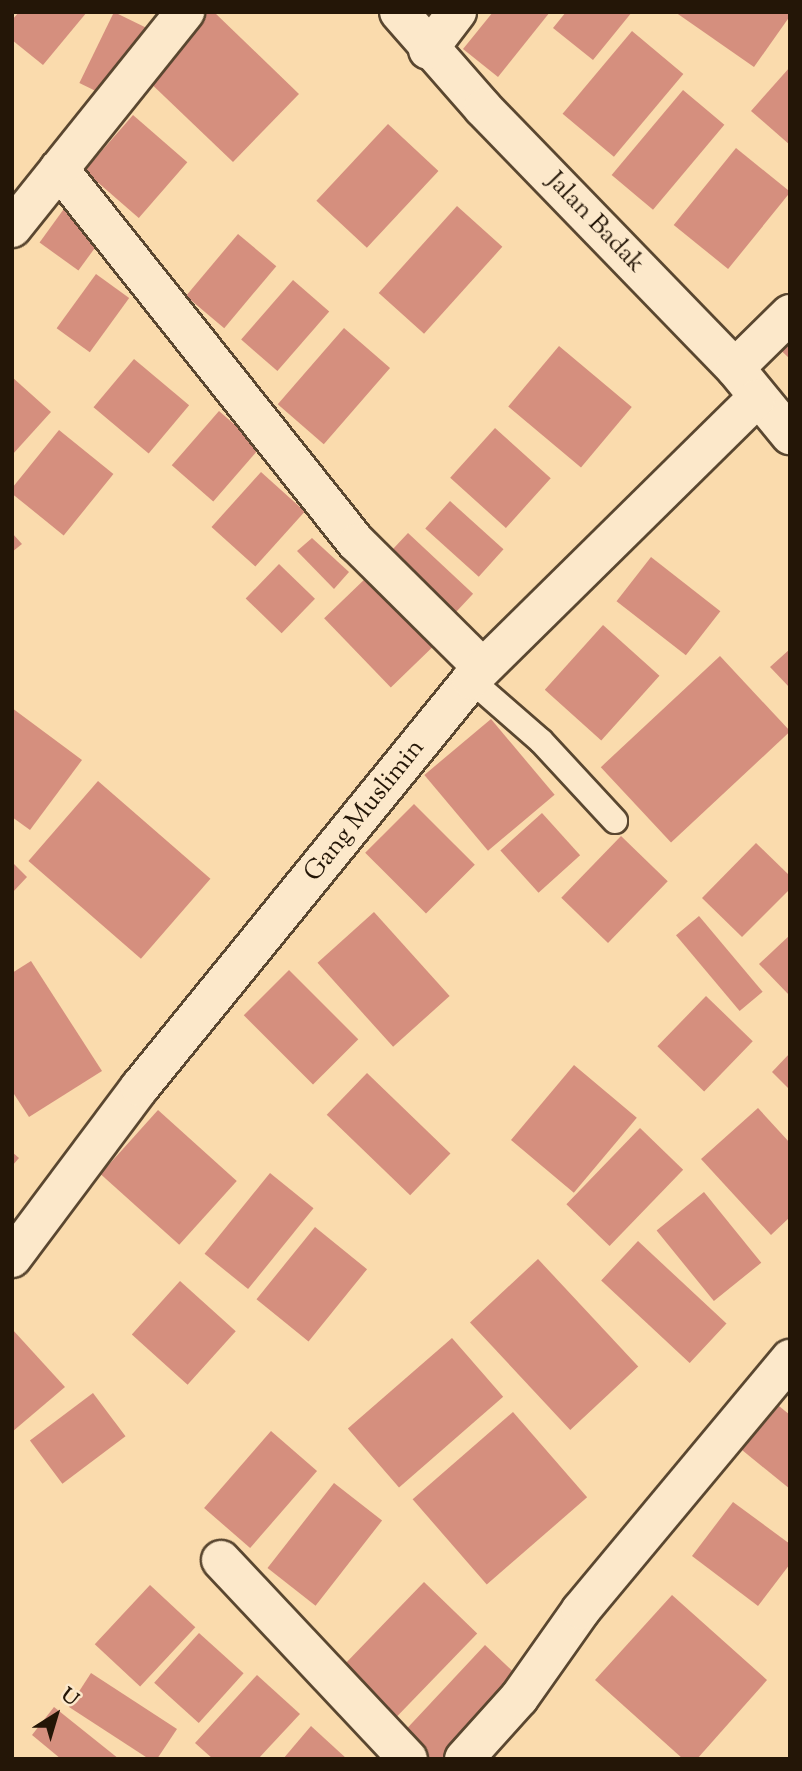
<!DOCTYPE html>
<html>
<head>
<meta charset="utf-8">
<style>
  body { margin:0 }
  #map { position:relative; width:802px; height:1771px; overflow:hidden; background:#fadbad; font-family:"Sorts Mill Goudy",serif }
  div>[style] { position:absolute }
  [style*='--x'] { left:calc(var(--x)*1px); top:calc(var(--y)*1px); width:calc(var(--w)*1px); rotate:calc(var(--a)*1deg) }
  .building>* { inset:0; background:#d58f7e; transform-origin:0 0 }
  .roads { filter:drop-shadow(2px 0 #5a4730) drop-shadow(-2px 0 #5a4730) drop-shadow(0 2px #5a4730) drop-shadow(0 -2px #5a4730) }
  .lane>* { height:24px; margin:-12px; padding:0 12px; transform-origin:12px; border-radius:12px; background:#fce8ca }
  .street>* { height:38px; margin:-19px; padding:0 19px; transform-origin:19px; border-radius:19px; background:#fce8ca }
  span { translate:-50% -50%; white-space:nowrap; text-align:center; line-height:1.15; -webkit-text-stroke:5px #fce8ca; paint-order:stroke }
  .street-label { font-size:26px; color:#241607 }
  .frame { position:absolute; inset:0; border:14px solid #241607; pointer-events:none }
  .north { position:absolute; left:21px; top:1680px; width:70px; height:70px; -webkit-text-stroke:5px #fce8ca; paint-order:stroke; rotate:37deg; font-size:19px; font-weight:700; line-height:28px; text-align:center; color:#241607 }
  .north::after { content:''; display:block; margin:auto; width:24px; height:32px; background:#241607; clip-path:polygon(50% 0,100% 100%,50% 72%,0 100%) }
</style>
</head>
<body>
<div id="map">
  <div class="building">
    <i style="clip-path:polygon(19px 12px,87px 12px,43px 65px,12px 40px,12px 20px)"></i>
    <i style="left:114px;top:12px;width:37px;height:79px;rotate:26deg"></i>
    <i style="clip-path:polygon(202px 12px,214px 12px,299px 94px,233px 162px,142px 75px)"></i>
    <i style="clip-path:polygon(493px 12px,550px 12px,498px 77px,463px 49px)"></i>
    <i style="clip-path:polygon(566px 12px,632px 12px,593px 60px,553px 28px)"></i>
    <i style="clip-path:polygon(675px 12px,790px 12px,790px 16px,754px 67px)"></i>
    <i style="left:632px;top:31px;width:67px;height:108px;rotate:40deg"></i>
    <i style="clip-path:polygon(790px 67px,790px 145px,751px 111px)"></i>
    <i style="left:683px;top:90px;width:54px;height:111px;rotate:40deg"></i>
    <i style="left:133px;top:115px;width:72px;height:74px;rotate:41deg"></i>
    <i style="left:388px;top:124px;width:69px;height:105px;rotate:43deg"></i>
    <i style="left:736px;top:148px;width:70px;height:99px;rotate:39deg"></i>
    <i style="left:66px;top:206px;width:48px;height:45px;rotate:36deg"></i>
    <i style="left:457px;top:206px;width:61px;height:117px;rotate:42deg"></i>
    <i style="left:238px;top:234px;width:50px;height:81px;rotate:40deg"></i>
    <i style="left:96px;top:274px;width:41px;height:67px;rotate:36deg"></i>
    <i style="left:293px;top:280px;width:48px;height:79px;rotate:41deg"></i>
    <i style="clip-path:polygon(790px 322px,790px 359px,771px 341px)"></i>
    <i style="left:344px;top:328px;width:61px;height:101px;rotate:41deg"></i>
    <i style="left:559px;top:346px;width:95px;height:79px;rotate:40deg"></i>
    <i style="left:134px;top:359px;width:72px;height:63px;rotate:40deg"></i>
    <i style="clip-path:polygon(12px 377px,51px 412px,12px 455px)"></i>
    <i style="left:219px;top:411px;width:55px;height:72px;rotate:41deg"></i>
    <i style="left:495px;top:428px;width:75px;height:67px;rotate:42deg"></i>
    <i style="left:59px;top:430px;width:70px;height:79px;rotate:39deg"></i>
    <i style="left:261px;top:472px;width:59px;height:74px;rotate:42deg"></i>
    <i style="left:450px;top:501px;width:72px;height:37px;rotate:42deg"></i>
    <i style="clip-path:polygon(12px 533px,22px 544px,12px 552px)"></i>
    <i style="left:408px;top:533px;width:89px;height:35px;rotate:43deg"></i>
    <i style="clip-path:polygon(312px 538px,349px 572px,334px 589px,297px 551px)"></i>
    <i style="left:651px;top:557px;width:88px;height:56px;rotate:38deg"></i>
    <i style="left:279px;top:564px;width:50px;height:48px;rotate:44deg"></i>
    <i style="left:368px;top:576px;width:96px;height:61px;rotate:46deg"></i>
    <i style="left:603px;top:625px;width:76px;height:87px;rotate:42deg"></i>
    <i style="clip-path:polygon(790px 649px,790px 688px,770px 667px)"></i>
    <i style="left:720px;top:656px;width:103px;height:163px;rotate:47deg"></i>
    <i style="clip-path:polygon(12px 708px,82px 760px,30px 830px,12px 817px)"></i>
    <i style="left:491px;top:719px;width:99px;height:87px;rotate:50deg"></i>
    <i style="left:98px;top:781px;width:149px;height:106px;rotate:41deg"></i>
    <i style="left:414px;top:804px;width:86px;height:69px;rotate:45deg"></i>
    <i style="left:542px;top:813px;width:57px;height:56px;rotate:48deg"></i>
    <i style="left:621px;top:836px;width:65px;height:86px;rotate:44deg"></i>
    <i style="clip-path:polygon(756px 843px,790px 876px,790px 889px,742px 937px,702px 898px)"></i>
    <i style="clip-path:polygon(12px 862px,27px 877px,12px 893px)"></i>
    <i style="left:374px;top:912px;width:113px;height:76px;rotate:48deg"></i>
    <i style="left:699px;top:916px;width:99px;height:30px;rotate:50deg"></i>
    <i style="clip-path:polygon(790px 935px,790px 996px,759px 964px)"></i>
    <i style="clip-path:polygon(31px 961px,102px 1071px,29px 1117px,12px 1091px,12px 973px)"></i>
    <i style="left:289px;top:970px;width:98px;height:64px;rotate:45deg"></i>
    <i style="left:706px;top:996px;width:65px;height:70px;rotate:44deg"></i>
    <i style="clip-path:polygon(790px 1053px,790px 1090px,772px 1072px)"></i>
    <i style="left:574px;top:1065px;width:82px;height:98px;rotate:40deg"></i>
    <i style="left:367px;top:1073px;width:116px;height:58px;rotate:44deg"></i>
    <i style="clip-path:polygon(758px 1108px,790px 1143px,790px 1217px,771px 1235px,701px 1159px)"></i>
    <i style="left:158px;top:1110px;width:106px;height:86px;rotate:42deg"></i>
    <i style="left:640px;top:1128px;width:60px;height:106px;rotate:44deg"></i>
    <i style="clip-path:polygon(12px 1152px,19px 1158px,12px 1166px)"></i>
    <i style="left:270px;top:1173px;width:56px;height:104px;rotate:39deg"></i>
    <i style="left:704px;top:1192px;width:91px;height:61px;rotate:51deg"></i>
    <i style="left:315px;top:1227px;width:67px;height:93px;rotate:39deg"></i>
    <i style="left:638px;top:1241px;width:121px;height:54px;rotate:43deg"></i>
    <i style="left:538px;top:1259px;width:147px;height:93px;rotate:47deg"></i>
    <i style="left:180px;top:1281px;width:75px;height:72px;rotate:42deg"></i>
    <i style="clip-path:polygon(12px 1329px,65px 1387px,12px 1432px)"></i>
    <i style="left:452px;top:1338px;width:78px;height:138px;rotate:49deg"></i>
    <i style="left:93px;top:1393px;width:54px;height:79px;rotate:53deg"></i>
    <i style="clip-path:polygon(779px 1406px,790px 1415px,790px 1489px,742px 1450px)"></i>
    <i style="left:513px;top:1412px;width:113px;height:133px;rotate:49deg"></i>
    <i style="left:271px;top:1431px;width:61px;height:102px;rotate:41deg"></i>
    <i style="left:334px;top:1483px;width:61px;height:108px;rotate:38deg"></i>
    <i style="clip-path:polygon(733px 1502px,790px 1544px,790px 1564px,758px 1606px,692px 1556px)"></i>
    <i style="left:424px;top:1582px;width:74px;height:118px;rotate:44deg"></i>
    <i style="left:150px;top:1585px;width:62px;height:81px;rotate:43deg"></i>
    <i style="clip-path:polygon(672px 1595px,767px 1680px,697px 1759px,683px 1759px,595px 1680px)"></i>
    <i style="left:199px;top:1633px;width:60px;height:67px;rotate:42deg"></i>
    <i style="clip-path:polygon(485px 1645px,523px 1681px,450px 1759px,422px 1759px,399px 1737px)"></i>
    <i style="clip-path:polygon(91px 1673px,177px 1729px,157px 1759px,149px 1759px,69px 1707px)"></i>
    <i style="clip-path:polygon(257px 1675px,300px 1714px,258px 1759px,213px 1759px,195px 1743px)"></i>
    <i style="clip-path:polygon(54px 1707px,119px 1759px,61px 1759px,32px 1735px)"></i>
    <i style="clip-path:polygon(311px 1726px,347px 1759px,283px 1759px)"></i>
  </div>
  <div class="roads">
    <div class="lane">
      <i style="--x:471;--y:680;--w:93;--a:41.1"></i>
      <i style="--x:541;--y:741;--w:109;--a:47.2"></i>
    </div>
    <div class="street">
      <i style="--x:399;--y:12;--w:128;--a:48.8"></i>
      <i style="--x:483;--y:108;--w:362;--a:45.9"></i>
      <i style="--x:735;--y:368;--w:87;--a:50.6"></i>
      <i style="--x:428;--y:50;--w:48;--a:-52.7"></i>
      <i style="--x:59;--y:169;--w:478;--a:51.5"></i>
      <i style="--x:357;--y:543;--w:177;--a:44.8"></i>
      <i style="--x:12;--y:228;--w:277;--a:-51.3"></i>
      <i style="--x:735;--y:368;--w:77;--a:-44.5"></i>
      <i style="--x:12;--y:1258;--w:214;--a:-53.2"></i>
      <i style="--x:140;--y:1087;--w:525;--a:-50.88"></i>
      <i style="--x:471;--y:680;--w:400;--a:-44.6"></i>
      <i style="--x:221;--y:1560;--w:273;--a:46.8"></i>
      <i style="--x:464;--y:1759;--w:82;--a:-48"></i>
      <i style="--x:519;--y:1698;--w:108;--a:-54.8"></i>
      <i style="--x:581;--y:1610;--w:327;--a:-50.2"></i>
    </div>
  </div>
  <div class="street-label">
    <span style="left:595px;top:223px;rotate:46deg">Jalan Badak</span>
    <span style="left:365px;top:811px;rotate:-51deg">Gang Muslimin</span>
  </div>
  <div class="frame"></div>
  <div class="north">U</div>
</div>
</body>
</html>
